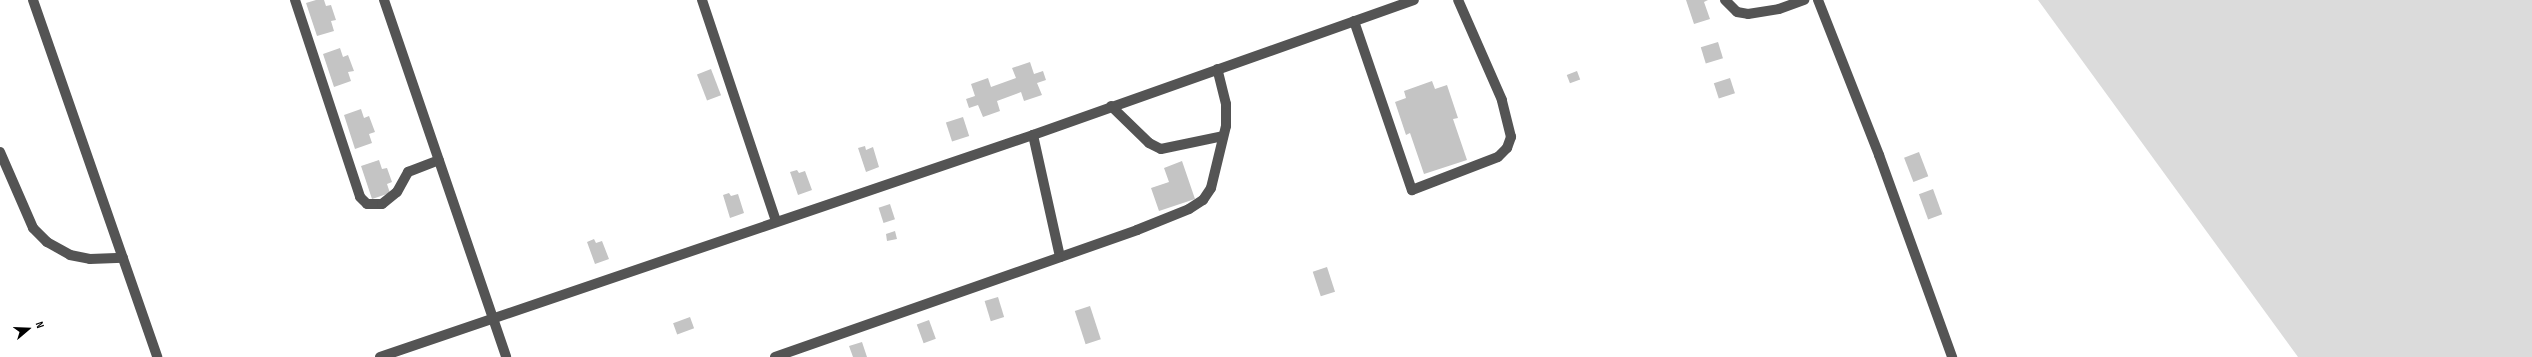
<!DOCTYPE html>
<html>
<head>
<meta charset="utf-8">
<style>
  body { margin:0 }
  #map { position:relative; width:2532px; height:357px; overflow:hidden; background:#fff; font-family:"Sofia Sans Condensed",sans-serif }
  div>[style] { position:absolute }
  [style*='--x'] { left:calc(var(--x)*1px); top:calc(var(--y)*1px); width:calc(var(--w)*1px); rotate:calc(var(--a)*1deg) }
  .green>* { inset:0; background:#dbdbdb }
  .building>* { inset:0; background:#c4c4c4; transform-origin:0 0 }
  .minor>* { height:10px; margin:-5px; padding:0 5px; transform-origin:5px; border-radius:5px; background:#545454 }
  span { translate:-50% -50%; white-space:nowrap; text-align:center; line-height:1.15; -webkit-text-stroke:3.5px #fff; paint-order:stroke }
  .north { position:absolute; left:8px; top:309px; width:40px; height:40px; -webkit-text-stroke:3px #fff; paint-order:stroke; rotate:71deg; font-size:11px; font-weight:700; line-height:16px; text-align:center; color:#000 }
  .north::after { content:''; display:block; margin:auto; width:14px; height:18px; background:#000; clip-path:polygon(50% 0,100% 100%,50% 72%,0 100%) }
</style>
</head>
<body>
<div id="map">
  <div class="green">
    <i style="clip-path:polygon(2038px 0,2532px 0,2532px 357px,2298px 357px)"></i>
  </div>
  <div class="building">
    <i style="clip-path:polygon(316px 0,324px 0,326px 6px,331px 5px,336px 20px,331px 21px,334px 31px,317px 36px,306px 3px)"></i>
    <i style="clip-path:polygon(1686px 0,1708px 0,1704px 2px,1710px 19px,1694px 24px)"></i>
    <i style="left:1718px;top:42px;width:17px;height:18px;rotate:73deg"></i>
    <i style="clip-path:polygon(340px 48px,343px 57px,348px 55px,354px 71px,348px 72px,351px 81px,334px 87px,323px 54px)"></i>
    <i style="clip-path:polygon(1030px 62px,1034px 74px,1043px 71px,1046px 80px,1037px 83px,1042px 95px,1024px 101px,1021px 92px,997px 101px,1000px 111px,983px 117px,978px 105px,969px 108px,966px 99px,975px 96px,971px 84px,988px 78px,991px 87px,1016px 78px,1012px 68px)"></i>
    <i style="left:711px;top:69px;width:28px;height:15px;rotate:69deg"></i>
    <i style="left:1577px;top:71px;width:9px;height:11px;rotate:69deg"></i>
    <i style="left:1730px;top:78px;width:16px;height:17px;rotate:72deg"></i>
    <i style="clip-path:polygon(1432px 81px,1435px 89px,1447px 85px,1458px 118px,1453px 119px,1467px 160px,1424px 174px,1410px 133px,1406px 135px,1395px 102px,1406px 98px,1404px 91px)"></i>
    <i style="clip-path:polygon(361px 109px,364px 118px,369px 116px,375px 132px,369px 134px,372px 143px,355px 149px,344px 115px)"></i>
    <i style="left:963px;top:117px;width:20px;height:18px;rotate:72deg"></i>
    <i style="clip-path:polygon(865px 146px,866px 150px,873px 147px,879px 167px,866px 172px,858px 148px)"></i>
    <i style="left:1919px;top:152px;width:26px;height:16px;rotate:69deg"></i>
    <i style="clip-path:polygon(379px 160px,382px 169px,387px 168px,392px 182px,387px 184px,390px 193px,372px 199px,361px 166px)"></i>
    <i style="clip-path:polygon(1182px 161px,1195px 199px,1159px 211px,1151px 188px,1169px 182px,1164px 168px)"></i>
    <i style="clip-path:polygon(797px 170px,799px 173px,805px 171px,812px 190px,798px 195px,790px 172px)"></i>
    <i style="left:1933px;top:189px;width:27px;height:15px;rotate:70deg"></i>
    <i style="clip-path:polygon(729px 193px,731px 196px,738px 194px,744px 213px,730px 218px,723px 195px)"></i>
    <i style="left:890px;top:204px;width:16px;height:12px;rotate:72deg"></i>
    <i style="clip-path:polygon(895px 231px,897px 239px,887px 241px,886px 234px)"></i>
    <i style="clip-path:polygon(594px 239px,596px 243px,602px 241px,609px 259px,595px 264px,587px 242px)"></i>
    <i style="left:1327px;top:267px;width:26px;height:15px;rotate:72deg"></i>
    <i style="left:998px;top:297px;width:21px;height:14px;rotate:73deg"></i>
    <i style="left:1090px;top:306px;width:35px;height:16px;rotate:72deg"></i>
    <i style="left:690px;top:317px;width:12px;height:18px;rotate:70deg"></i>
    <i style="left:929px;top:320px;width:20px;height:13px;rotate:70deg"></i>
    <i style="clip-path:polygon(862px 342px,867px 357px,853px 357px,849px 346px)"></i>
  </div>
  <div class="minor">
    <i style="--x:33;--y:0;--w:378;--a:70.8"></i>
    <i style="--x:295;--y:0;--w:207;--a:71.7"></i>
    <i style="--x:360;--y:197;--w:10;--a:45"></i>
    <i style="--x:367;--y:204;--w:15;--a:0"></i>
    <i style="--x:382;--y:204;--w:19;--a:-39"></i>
    <i style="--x:397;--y:192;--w:23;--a:-61"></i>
    <i style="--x:408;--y:172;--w:33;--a:-21"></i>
    <i style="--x:384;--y:0;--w:377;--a:71.1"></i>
    <i style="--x:702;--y:0;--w:233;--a:71.5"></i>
    <i style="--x:1725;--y:0;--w:17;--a:45"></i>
    <i style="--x:1737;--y:12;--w:11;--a:10"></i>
    <i style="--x:1748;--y:14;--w:31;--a:-9"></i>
    <i style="--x:1779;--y:9;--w:27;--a:-20"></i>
    <i style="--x:1818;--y:0;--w:167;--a:68.5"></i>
    <i style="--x:1879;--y:155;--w:215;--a:70.1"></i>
    <i style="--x:1354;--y:21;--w:179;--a:71.1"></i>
    <i style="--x:1412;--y:190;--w:92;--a:-21"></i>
    <i style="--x:1498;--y:157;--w:13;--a:-45"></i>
    <i style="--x:1507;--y:148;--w:12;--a:-70"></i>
    <i style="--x:1511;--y:137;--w:38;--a:-104"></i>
    <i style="--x:1502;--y:100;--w:109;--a:-113.7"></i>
    <i style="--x:1111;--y:106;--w:53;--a:44.2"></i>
    <i style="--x:1149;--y:143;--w:13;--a:27"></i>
    <i style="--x:1161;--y:149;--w:63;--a:-11.8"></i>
    <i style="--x:1033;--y:135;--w:125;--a:77.5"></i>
    <i style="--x:0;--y:152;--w:83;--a:66.5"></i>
    <i style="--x:33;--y:228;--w:20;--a:45"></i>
    <i style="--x:47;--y:242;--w:26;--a:29"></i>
    <i style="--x:70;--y:255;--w:20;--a:11"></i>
    <i style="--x:90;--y:259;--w:33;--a:-2"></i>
    <i style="--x:380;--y:357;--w:690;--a:-18.78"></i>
    <i style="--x:1033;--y:135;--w:404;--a:-19.5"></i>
    <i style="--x:775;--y:357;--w:384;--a:-19.3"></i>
    <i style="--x:1137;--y:230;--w:56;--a:-22"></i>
    <i style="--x:1189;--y:209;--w:17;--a:-33"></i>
    <i style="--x:1203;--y:200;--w:14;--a:-56"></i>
    <i style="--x:1211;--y:188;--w:64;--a:-76.4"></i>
    <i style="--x:1226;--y:126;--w:22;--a:-90"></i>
    <i style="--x:1226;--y:104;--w:36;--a:-104"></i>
  </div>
  <div class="north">N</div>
</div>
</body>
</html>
